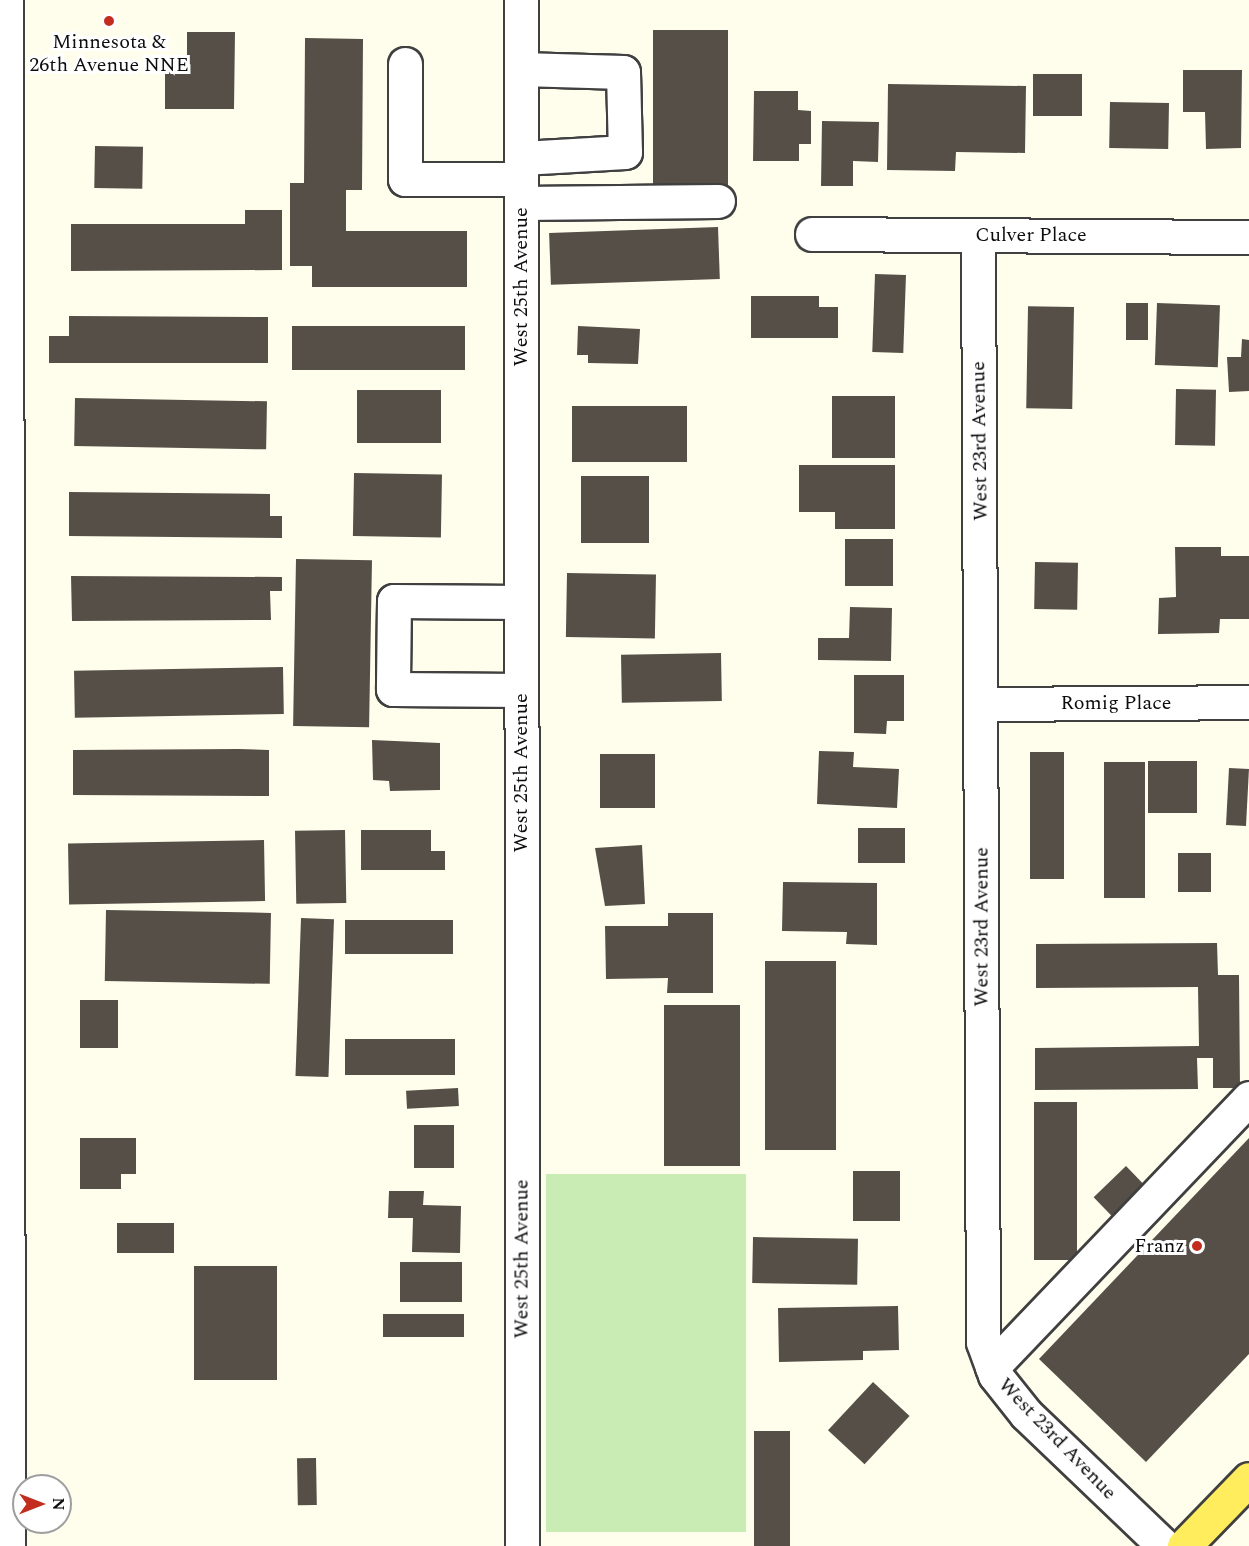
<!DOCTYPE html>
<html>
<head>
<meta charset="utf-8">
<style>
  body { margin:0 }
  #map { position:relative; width:1249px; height:1546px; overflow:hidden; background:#fffeec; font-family:Spectral,serif }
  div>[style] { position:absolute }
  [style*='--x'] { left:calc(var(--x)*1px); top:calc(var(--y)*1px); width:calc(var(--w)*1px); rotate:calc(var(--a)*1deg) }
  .green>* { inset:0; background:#c9ebb4; transform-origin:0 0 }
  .building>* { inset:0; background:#564f48; transform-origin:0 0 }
  .roads { filter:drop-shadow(2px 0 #404040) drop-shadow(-2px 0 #404040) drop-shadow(0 2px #404040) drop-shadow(0 -2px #404040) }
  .minor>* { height:33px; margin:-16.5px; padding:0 16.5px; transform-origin:16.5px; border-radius:16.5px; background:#fff }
  .major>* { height:33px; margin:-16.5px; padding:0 16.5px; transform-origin:16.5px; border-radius:16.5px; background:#ffed5d }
  .dots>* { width:16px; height:16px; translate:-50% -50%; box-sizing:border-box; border:3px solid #fff; border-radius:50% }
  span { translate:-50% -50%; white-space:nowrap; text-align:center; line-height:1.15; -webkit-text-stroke:6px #fff; paint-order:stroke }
  .poi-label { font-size:20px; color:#0d0d0d }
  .right { translate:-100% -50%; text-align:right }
  .street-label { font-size:20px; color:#0d0d0d }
  .north { position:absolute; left:12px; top:1474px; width:60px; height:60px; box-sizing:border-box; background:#fff; border:2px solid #9e9e9e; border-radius:50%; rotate:90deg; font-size:16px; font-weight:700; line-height:24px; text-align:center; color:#0d0d0d }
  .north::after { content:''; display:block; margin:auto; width:21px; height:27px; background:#c32d1f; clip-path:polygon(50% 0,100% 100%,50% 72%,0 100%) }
</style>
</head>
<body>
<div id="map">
  <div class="green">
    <i style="left:746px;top:1174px;width:358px;height:200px;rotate:90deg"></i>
  </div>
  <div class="building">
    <i style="left:653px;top:30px;width:75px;height:162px"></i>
    <i style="clip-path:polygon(187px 32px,235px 32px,234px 109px,165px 109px,165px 65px,187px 65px)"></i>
    <i style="clip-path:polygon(305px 38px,363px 39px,362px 190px,346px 190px,346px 231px,467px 231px,467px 287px,312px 287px,312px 266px,290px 266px,290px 183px,304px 183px)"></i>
    <i style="clip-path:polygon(1183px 70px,1242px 70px,1241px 148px,1206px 149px,1205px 112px,1183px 112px)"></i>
    <i style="left:1033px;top:74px;width:49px;height:42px"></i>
    <i style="clip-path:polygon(888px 84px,1026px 86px,1025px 153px,956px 152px,955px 171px,887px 170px)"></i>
    <i style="clip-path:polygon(754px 91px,798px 91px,798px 110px,811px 111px,811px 144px,799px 144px,799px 161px,753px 161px)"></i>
    <i style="left:1110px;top:102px;width:59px;height:46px;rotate:1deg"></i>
    <i style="clip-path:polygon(822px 121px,879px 122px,878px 162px,853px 161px,853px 186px,821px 186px)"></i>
    <i style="left:95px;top:146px;width:48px;height:42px;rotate:1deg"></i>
    <i style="clip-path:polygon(245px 210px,282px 210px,282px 270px,71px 271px,71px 224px,245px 224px)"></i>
    <i style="left:718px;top:227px;width:52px;height:169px;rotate:88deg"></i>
    <i style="left:875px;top:274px;width:31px;height:78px;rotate:2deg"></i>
    <i style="clip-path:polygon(751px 296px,819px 296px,819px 307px,838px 307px,838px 338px,751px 338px)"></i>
    <i style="left:1148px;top:303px;width:37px;height:22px;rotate:90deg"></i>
    <i style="left:1157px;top:303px;width:63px;height:62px;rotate:2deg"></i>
    <i style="left:1074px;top:307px;width:102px;height:46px;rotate:91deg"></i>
    <i style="clip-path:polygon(69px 316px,268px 317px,268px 363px,49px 363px,49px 336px,69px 336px)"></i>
    <i style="left:292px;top:326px;width:173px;height:44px"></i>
    <i style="clip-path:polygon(578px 326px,640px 329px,638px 364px,588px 363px,588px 355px,577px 355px)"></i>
    <i style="clip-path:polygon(1242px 339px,1249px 340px,1249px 391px,1229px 392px,1227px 357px,1241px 357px)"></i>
    <i style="left:1176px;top:389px;width:40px;height:56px;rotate:1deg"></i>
    <i style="left:357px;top:390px;width:84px;height:53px"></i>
    <i style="left:832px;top:396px;width:63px;height:62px"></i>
    <i style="left:75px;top:398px;width:192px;height:48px;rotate:1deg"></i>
    <i style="left:572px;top:406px;width:115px;height:56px"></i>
    <i style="clip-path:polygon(799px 465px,895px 465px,895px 529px,835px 529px,835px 512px,799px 512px)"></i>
    <i style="left:354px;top:473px;width:88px;height:63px;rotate:1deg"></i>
    <i style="left:649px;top:476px;width:67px;height:68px;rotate:90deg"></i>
    <i style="clip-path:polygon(69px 492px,270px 494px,270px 516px,282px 516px,282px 538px,69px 536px)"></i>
    <i style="left:845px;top:539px;width:48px;height:47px"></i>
    <i style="clip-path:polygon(1175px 547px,1221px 547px,1221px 556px,1249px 556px,1249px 619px,1220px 619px,1219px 633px,1158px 634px,1159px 598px,1176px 597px)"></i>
    <i style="left:296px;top:559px;width:76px;height:167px;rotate:1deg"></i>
    <i style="left:1035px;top:562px;width:43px;height:47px;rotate:1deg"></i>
    <i style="left:567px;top:573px;width:89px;height:64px;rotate:1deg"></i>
    <i style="clip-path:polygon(71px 576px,282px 577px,282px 591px,270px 591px,271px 620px,72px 621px)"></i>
    <i style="clip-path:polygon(850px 607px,892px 608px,891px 661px,818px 660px,818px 638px,849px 638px)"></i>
    <i style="left:721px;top:653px;width:48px;height:100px;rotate:89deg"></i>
    <i style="left:283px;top:667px;width:47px;height:209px;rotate:89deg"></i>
    <i style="clip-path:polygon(854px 675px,904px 675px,904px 721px,887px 721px,886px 734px,854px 733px)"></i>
    <i style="clip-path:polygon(372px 740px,440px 743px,440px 790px,390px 791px,389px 781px,373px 780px)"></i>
    <i style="clip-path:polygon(239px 749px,269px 750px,269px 796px,73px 795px,73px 750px)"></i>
    <i style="clip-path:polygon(819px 751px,854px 752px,853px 767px,899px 769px,897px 808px,817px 804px)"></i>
    <i style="left:1030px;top:752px;width:34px;height:127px"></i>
    <i style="left:600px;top:754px;width:55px;height:54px"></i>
    <i style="left:1148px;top:761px;width:49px;height:52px"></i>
    <i style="left:1104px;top:762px;width:41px;height:136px"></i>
    <i style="left:1229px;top:768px;width:20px;height:57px;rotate:3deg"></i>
    <i style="left:858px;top:828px;width:47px;height:35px"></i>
    <i style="left:345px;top:830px;width:73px;height:50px;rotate:89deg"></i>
    <i style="clip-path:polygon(361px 830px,431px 830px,431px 851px,445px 851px,445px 870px,361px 870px)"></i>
    <i style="left:264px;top:840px;width:61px;height:196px;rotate:89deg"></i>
    <i style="clip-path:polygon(642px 845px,645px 904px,605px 906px,595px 848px)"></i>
    <i style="left:1178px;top:853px;width:33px;height:39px"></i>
    <i style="clip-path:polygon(783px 882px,877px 883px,877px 945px,846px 944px,847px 932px,782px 931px)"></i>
    <i style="left:106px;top:910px;width:165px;height:71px;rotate:1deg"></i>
    <i style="clip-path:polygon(668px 913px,713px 913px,713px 993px,667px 993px,668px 978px,606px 979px,605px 926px,668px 926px)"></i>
    <i style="left:301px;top:918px;width:33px;height:158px;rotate:2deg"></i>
    <i style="left:345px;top:920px;width:108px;height:34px"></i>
    <i style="clip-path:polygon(1217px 943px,1218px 975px,1239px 975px,1240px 1088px,1213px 1088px,1213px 1058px,1197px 1058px,1198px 1089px,1035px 1090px,1035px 1048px,1199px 1046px,1198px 987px,1036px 988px,1036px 944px)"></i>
    <i style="left:765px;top:961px;width:71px;height:189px"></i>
    <i style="left:80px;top:1000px;width:38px;height:48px"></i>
    <i style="left:664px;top:1005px;width:76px;height:161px"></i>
    <i style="left:345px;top:1039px;width:110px;height:36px"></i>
    <i style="left:458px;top:1088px;width:18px;height:52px;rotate:87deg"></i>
    <i style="left:1034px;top:1102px;width:43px;height:158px"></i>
    <i style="left:414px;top:1125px;width:40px;height:43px"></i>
    <i style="clip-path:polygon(80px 1138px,136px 1138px,136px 1174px,121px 1174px,121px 1189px,80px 1189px)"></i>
    <i style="clip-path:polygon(1249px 1138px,1249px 1354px,1146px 1462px,1039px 1359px)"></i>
    <i style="left:1126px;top:1166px;width:32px;height:45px;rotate:46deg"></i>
    <i style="left:853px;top:1171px;width:47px;height:50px"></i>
    <i style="clip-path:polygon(389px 1191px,424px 1191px,423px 1205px,461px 1206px,460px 1253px,412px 1252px,413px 1218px,388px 1218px)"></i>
    <i style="left:117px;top:1223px;width:57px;height:30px"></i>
    <i style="left:753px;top:1237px;width:105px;height:46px;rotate:1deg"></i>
    <i style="left:400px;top:1262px;width:62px;height:40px"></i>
    <i style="left:194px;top:1266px;width:83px;height:114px"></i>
    <i style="clip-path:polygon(898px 1306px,899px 1350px,863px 1351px,863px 1360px,779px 1362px,778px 1308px)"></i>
    <i style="left:383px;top:1314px;width:81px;height:23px"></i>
    <i style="left:873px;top:1382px;width:50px;height:66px;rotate:43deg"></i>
    <i style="left:754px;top:1431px;width:36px;height:115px"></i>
    <i style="left:316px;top:1458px;width:47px;height:19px;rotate:89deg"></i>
  </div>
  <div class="roads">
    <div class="minor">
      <i style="--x:6;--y:0;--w:1546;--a:89.93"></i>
      <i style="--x:521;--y:0;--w:1546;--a:89.96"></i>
      <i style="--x:405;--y:64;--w:115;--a:90"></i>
      <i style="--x:405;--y:179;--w:116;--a:0"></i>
      <i style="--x:521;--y:69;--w:102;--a:1.7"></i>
      <i style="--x:623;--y:72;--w:80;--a:88.6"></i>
      <i style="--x:625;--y:152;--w:103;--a:176.7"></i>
      <i style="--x:521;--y:203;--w:197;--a:-0.6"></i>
      <i style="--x:812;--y:234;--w:437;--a:0.4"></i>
      <i style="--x:978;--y:235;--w:1107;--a:89.74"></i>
      <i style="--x:983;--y:1342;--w:35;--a:70"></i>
      <i style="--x:995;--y:1375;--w:50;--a:51.5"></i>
      <i style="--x:1026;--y:1414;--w:191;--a:43.7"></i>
      <i style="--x:521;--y:602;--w:127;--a:-179.5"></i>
      <i style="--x:394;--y:601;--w:88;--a:90.7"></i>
      <i style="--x:393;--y:689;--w:128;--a:0.4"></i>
      <i style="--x:983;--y:704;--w:266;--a:-0.4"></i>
      <i style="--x:992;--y:1367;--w:372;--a:-46.3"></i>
    </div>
    <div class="major">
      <i style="--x:1184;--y:1546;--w:93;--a:-45.9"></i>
    </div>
  </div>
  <div class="dots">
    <i style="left:109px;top:21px;background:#c32d1f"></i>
    <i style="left:1197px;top:1246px;background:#c32d1f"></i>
  </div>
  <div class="poi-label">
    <span style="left:109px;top:54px">Minnesota &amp;<br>26th Avenue NNE</span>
    <span class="right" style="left:1185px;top:1246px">Franz</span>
  </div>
  <div class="street-label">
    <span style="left:1031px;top:235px">Culver Place</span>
    <span style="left:521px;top:287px;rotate:-90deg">West 25th Avenue</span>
    <span style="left:980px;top:441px;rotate:-91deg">West 23rd Avenue</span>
    <span style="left:1116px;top:703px">Romig Place</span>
    <span style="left:521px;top:773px;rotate:-90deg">West 25th Avenue</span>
    <span style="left:982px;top:927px;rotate:-90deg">West 23rd Avenue</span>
    <span style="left:522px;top:1259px;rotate:-90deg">West 25th Avenue</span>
    <span style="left:1057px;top:1439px;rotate:46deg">West 23rd Avenue</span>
  </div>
  <div class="north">N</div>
</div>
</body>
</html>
